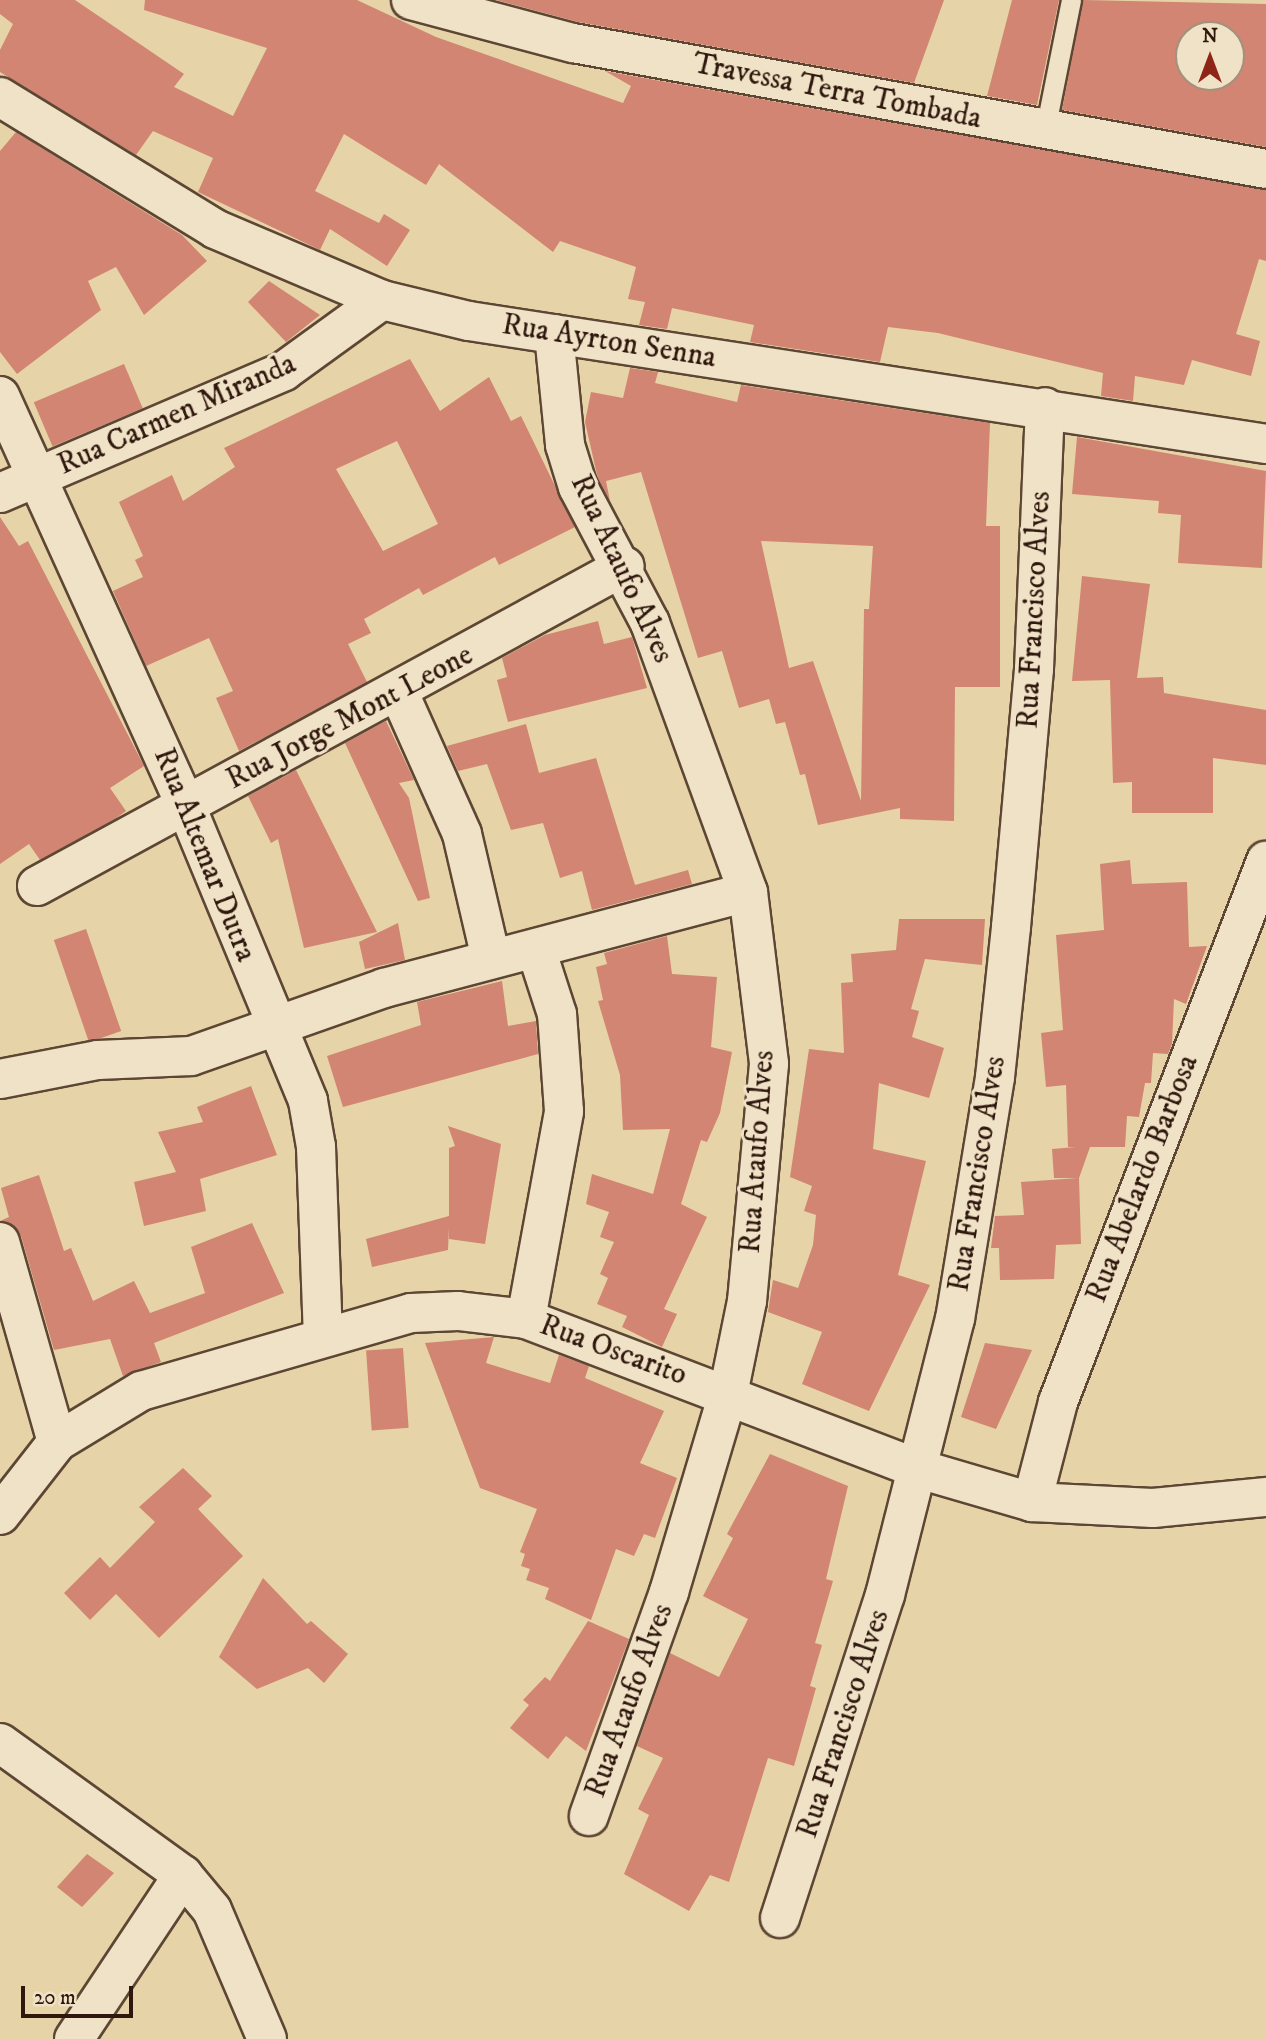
<!DOCTYPE html>
<html>
<head>
<meta charset="utf-8">
<style>
  body { margin:0 }
  #map { position:relative; width:1266px; height:2039px; overflow:hidden; background:#e6d3a7; font-family:"IM FELL DW Pica",serif }
  div>[style] { position:absolute }
  [style*='--x'] { left:calc(var(--x)*1px); top:calc(var(--y)*1px); width:calc(var(--w)*1px); rotate:calc(var(--a)*1deg) }
  .building>* { inset:0; background:#d18572; transform-origin:0 0 }
  .roads { filter:drop-shadow(2px 0 #5d4634) drop-shadow(-2px 0 #5d4634) drop-shadow(0 2px #5d4634) drop-shadow(0 -2px #5d4634) }
  .lane>* { height:19px; margin:-9.5px; padding:0 9.5px; transform-origin:9.5px; border-radius:9.5px; background:#efe2c6 }
  .street>* { height:38px; margin:-19px; padding:0 19px; transform-origin:19px; border-radius:19px; background:#efe2c6 }
  .secondary>* { height:38px; margin:-19px; padding:0 19px; transform-origin:19px; border-radius:19px; background:#efe2c6 }
  span { translate:-50% -50%; white-space:nowrap; text-align:center; line-height:1.15; -webkit-text-stroke:6px #efe2c6; paint-order:stroke }
  .street-label { font-size:30px; color:#2f170d }
  .north { position:absolute; left:1175px; top:21px; width:70px; height:70px; box-sizing:border-box; background:#efe2c6; border:2px solid #a2917c; border-radius:50%; rotate:0deg; font-size:19px; font-weight:700; line-height:28px; text-align:center; color:#2f170d }
  .north::after { content:''; display:block; margin:auto; width:24px; height:32px; background:#8f2418; clip-path:polygon(50% 0,100% 100%,50% 72%,0 100%) }
  .scale { position:absolute; left:21px; top:1986px; width:112px; height:32px; box-sizing:border-box; border:4px solid #2f170d; border-top:0; padding-left:9px; font-size:21px; line-height:24px; white-space:nowrap; color:#2f170d; -webkit-text-stroke:5px #efe2c6; paint-order:stroke }
</style>
</head>
<body>
<div id="map">
  <div class="building">
    <i style="clip-path:polygon(0 0,75px 0,184px 74px,174px 87px,233px 116px,267px 48px,144px 10px,145px 0,357px 0,436px 37px,623px 103px,631px 86px,605px 71px,1266px 190px,1266px 261px,1259px 259px,1236px 334px,1260px 341px,1251px 376px,1192px 360px,1184px 385px,1135px 376px,1133px 401px,1101px 396px,1103px 373px,938px 333px,888px 327px,880px 362px,750px 342px,754px 325px,672px 308px,667px 329px,639px 325px,645px 302px,628px 299px,636px 267px,560px 241px,553px 252px,439px 164px,426px 185px,344px 134px,315px 191px,379px 223px,384px 214px,410px 230px,387px 266px,330px 229px,320px 250px,198px 192px,213px 158px,153px 131px,136px 155px,0 72px,0 50px,13px 24px,0 14px)"></i>
    <i style="clip-path:polygon(496px 0,944px 0,914px 83px,578px 22px)"></i>
    <i style="clip-path:polygon(1012px 0,1059px 0,1037px 105px,987px 96px)"></i>
    <i style="clip-path:polygon(evenodd,1083px 0,1266px 4px,1266px 147px,1062px 110px,1083px 0,1189px 35px,1231px 35px,1231px 77px,1189px 77px,1189px 35px)"></i>
    <i style="clip-path:polygon(16px 132px,182px 235px,207px 261px,144px 315px,116px 267px,88px 281px,101px 310px,17px 374px,0 352px,0 151px)"></i>
    <i style="clip-path:polygon(269px 281px,320px 315px,286px 342px,248px 302px)"></i>
    <i style="clip-path:polygon(evenodd,410px 359px,440px 411px,489px 377px,511px 421px,521px 416px,575px 527px,499px 565px,495px 557px,423px 595px,419px 588px,364px 619px,371px 633px,348px 644px,367px 682px,239px 751px,216px 698px,233px 691px,209px 638px,146px 666px,113px 591px,143px 577px,135px 560px,143px 556px,119px 502px,172px 475px,183px 501px,235px 467px,224px 448px,410px 359px,397px 441px,438px 524px,383px 551px,336px 469px,397px 441px)"></i>
    <i style="left:124px;top:364px;width:48px;height:98px;rotate:67deg"></i>
    <i style="clip-path:polygon(evenodd,630px 368px,658px 372px,655px 383px,737px 402px,741px 385px,990px 423px,986px 526px,1000px 526px,1000px 687px,955px 687px,954px 821px,900px 819px,900px 808px,818px 825px,805px 774px,800px 775px,785px 722px,776px 724px,769px 699px,739px 708px,722px 651px,698px 658px,641px 472px,606px 481px,610px 501px,598px 479px,585px 422px,591px 392px,623px 398px,630px 368px,761px 541px,873px 546px,869px 609px,864px 609px,861px 801px,813px 661px,789px 668px,761px 541px)"></i>
    <i style="clip-path:polygon(1077px 437px,1266px 471px,1262px 568px,1178px 563px,1181px 515px,1158px 513px,1159px 501px,1072px 494px)"></i>
    <i style="clip-path:polygon(0 517px,19px 546px,28px 541px,144px 766px,110px 788px,126px 811px,115px 819px,40px 860px,29px 844px,0 864px)"></i>
    <i style="clip-path:polygon(1082px 576px,1150px 584px,1137px 678px,1163px 677px,1164px 693px,1266px 710px,1266px 765px,1213px 758px,1213px 813px,1132px 813px,1132px 782px,1113px 783px,1110px 680px,1072px 681px)"></i>
    <i style="clip-path:polygon(598px 621px,604px 644px,632px 637px,647px 688px,508px 722px,497px 680px,507px 677px,502px 658px,545px 635px)"></i>
    <i style="clip-path:polygon(386px 721px,414px 780px,399px 783px,409px 798px,430px 898px,418px 901px,345px 743px)"></i>
    <i style="clip-path:polygon(526px 724px,539px 773px,596px 758px,635px 885px,688px 870px,692px 884px,592px 910px,582px 871px,560px 878px,543px 823px,511px 830px,487px 764px,458px 771px,447px 746px)"></i>
    <i style="clip-path:polygon(296px 770px,377px 932px,304px 948px,278px 839px,271px 843px,248px 796px)"></i>
    <i style="clip-path:polygon(1130px 860px,1132px 884px,1187px 882px,1189px 947px,1207px 946px,1186px 1004px,1174px 999px,1172px 1044px,1168px 1054px,1153px 1053px,1151px 1083px,1145px 1083px,1139px 1117px,1127px 1116px,1125px 1147px,1090px 1147px,1079px 1178px,1081px 1244px,1056px 1245px,1054px 1279px,1000px 1280px,999px 1248px,991px 1248px,995px 1216px,1024px 1215px,1021px 1182px,1078px 1178px,1054px 1178px,1052px 1149px,1076px 1147px,1068px 1147px,1066px 1085px,1046px 1087px,1041px 1033px,1063px 1030px,1056px 935px,1104px 930px,1100px 864px)"></i>
    <i style="clip-path:polygon(899px 919px,985px 919px,982px 965px,925px 959px,911px 1009px,919px 1011px,912px 1037px,944px 1048px,929px 1098px,879px 1083px,873px 1149px,926px 1161px,898px 1275px,930px 1285px,869px 1411px,802px 1384px,822px 1332px,768px 1312px,773px 1280px,798px 1288px,813px 1245px,816px 1215px,804px 1211px,812px 1186px,790px 1177px,809px 1049px,844px 1053px,841px 983px,853px 982px,851px 954px,896px 950px)"></i>
    <i style="clip-path:polygon(398px 923px,405px 960px,365px 969px,359px 942px)"></i>
    <i style="left:86px;top:929px;width:108px;height:34px;rotate:71deg"></i>
    <i style="clip-path:polygon(667px 936px,672px 974px,717px 977px,711px 1047px,732px 1052px,720px 1113px,707px 1142px,701px 1140px,681px 1204px,707px 1217px,664px 1309px,677px 1314px,662px 1347px,622px 1327px,627px 1316px,597px 1304px,608px 1278px,600px 1274px,614px 1242px,600px 1237px,609px 1212px,586px 1204px,592px 1174px,653px 1194px,670px 1129px,623px 1130px,620px 1075px,598px 1001px,603px 1000px,596px 967px,607px 964px,604px 953px)"></i>
    <i style="clip-path:polygon(502px 981px,508px 1026px,536px 1021px,538px 1054px,343px 1107px,327px 1056px,421px 1025px,417px 1002px)"></i>
    <i style="clip-path:polygon(251px 1086px,277px 1155px,200px 1179px,206px 1211px,144px 1226px,134px 1182px,176px 1172px,158px 1132px,203px 1122px,197px 1107px)"></i>
    <i style="clip-path:polygon(448px 1126px,501px 1144px,485px 1244px,449px 1239px,449px 1227px,448px 1250px,372px 1267px,366px 1239px,449px 1216px,449px 1148px,455px 1146px)"></i>
    <i style="clip-path:polygon(39px 1175px,64px 1251px,71px 1248px,93px 1301px,134px 1281px,150px 1313px,219px 1288px,205px 1293px,191px 1247px,252px 1223px,284px 1293px,154px 1343px,161px 1362px,123px 1376px,110px 1339px,54px 1350px,21px 1236px,0 1221px,9px 1217px,1px 1188px)"></i>
    <i style="clip-path:polygon(494px 1337px,486px 1363px,550px 1383px,559px 1355px,589px 1366px,585px 1378px,664px 1411px,640px 1463px,677px 1478px,655px 1538px,644px 1534px,634px 1556px,616px 1549px,591px 1620px,545px 1599px,549px 1588px,526px 1580px,530px 1569px,521px 1566px,525px 1554px,520px 1552px,537px 1509px,480px 1488px,425px 1343px)"></i>
    <i style="clip-path:polygon(985px 1343px,1032px 1350px,996px 1429px,961px 1417px)"></i>
    <i style="left:403px;top:1348px;width:80px;height:37px;rotate:86deg"></i>
    <i style="clip-path:polygon(770px 1454px,848px 1486px,826px 1579px,833px 1581px,815px 1643px,822px 1645px,810px 1686px,816px 1688px,794px 1766px,768px 1758px,729px 1882px,710px 1875px,689px 1911px,624px 1874px,649px 1815px,638px 1809px,663px 1758px,637px 1746px,670px 1653px,719px 1677px,748px 1619px,703px 1596px,733px 1538px,727px 1534px)"></i>
    <i style="clip-path:polygon(183px 1468px,212px 1496px,198px 1509px,243px 1556px,159px 1638px,116px 1594px,90px 1620px,64px 1593px,100px 1557px,110px 1568px,155px 1522px,139px 1507px)"></i>
    <i style="clip-path:polygon(263px 1578px,307px 1624px,311px 1621px,348px 1654px,324px 1683px,308px 1668px,257px 1689px,219px 1657px)"></i>
    <i style="clip-path:polygon(588px 1621px,629px 1639px,586px 1751px,566px 1736px,548px 1759px,510px 1728px,529px 1705px,523px 1700px,545px 1677px,550px 1681px)"></i>
    <i style="clip-path:polygon(87px 1854px,114px 1873px,82px 1907px,57px 1887px)"></i>
  </div>
  <div class="roads">
    <div class="lane">
      <i style="--x:1045;--y:130;--w:133;--a:-78.7"></i>
    </div>
    <div class="street">
      <i style="--x:0;--y:97;--w:252;--a:31.5"></i>
      <i style="--x:215;--y:229;--w:181;--a:23"></i>
      <i style="--x:382;--y:300;--w:89;--a:13.6"></i>
      <i style="--x:469;--y:321;--w:806;--a:8.77"></i>
      <i style="--x:554;--y:334;--w:112;--a:84.3"></i>
      <i style="--x:565;--y:445;--w:44;--a:72.8"></i>
      <i style="--x:578;--y:487;--w:154;--a:62.1"></i>
      <i style="--x:650;--y:623;--w:286;--a:70"></i>
      <i style="--x:748;--y:892;--w:173;--a:83"></i>
      <i style="--x:769;--y:1064;--w:238;--a:95.3"></i>
      <i style="--x:747;--y:1301;--w:95;--a:101.5"></i>
      <i style="--x:728;--y:1394;--w:207;--a:106.6"></i>
      <i style="--x:669;--y:1592;--w:238;--a:109.7"></i>
      <i style="--x:0;--y:396;--w:450;--a:65.6"></i>
      <i style="--x:186;--y:806;--w:319;--a:67.5"></i>
      <i style="--x:308;--y:1101;--w:47;--a:80.1"></i>
      <i style="--x:316;--y:1147;--w:189;--a:87.9"></i>
      <i style="--x:0;--y:493;--w:309;--a:-23.2"></i>
      <i style="--x:284;--y:371;--w:121;--a:-35.9"></i>
      <i style="--x:399;--y:693;--w:154;--a:65.9"></i>
      <i style="--x:462;--y:834;--w:128;--a:76.9"></i>
      <i style="--x:37;--y:886;--w:669;--a:-28.56"></i>
      <i style="--x:0;--y:1079;--w:100;--a:-11"></i>
      <i style="--x:98;--y:1060;--w:93;--a:-2.5"></i>
      <i style="--x:191;--y:1056;--w:205;--a:-19.4"></i>
      <i style="--x:384;--y:988;--w:376;--a:-14.8"></i>
      <i style="--x:0;--y:1242;--w:208;--a:74.1"></i>
      <i style="--x:526;--y:1319;--w:211;--a:-79.6"></i>
      <i style="--x:564;--y:1111;--w:97;--a:-94.1"></i>
      <i style="--x:557;--y:1014;--w:68;--a:-107.9"></i>
      <i style="--x:1032;--y:1502;--w:103;--a:-75.4"></i>
      <i style="--x:1058;--y:1402;--w:580;--a:-68.97"></i>
      <i style="--x:0;--y:1515;--w:93;--a:-52"></i>
      <i style="--x:57;--y:1442;--w:98;--a:-31.3"></i>
      <i style="--x:141;--y:1391;--w:281;--a:-16.1"></i>
      <i style="--x:411;--y:1313;--w:47;--a:-2.4"></i>
      <i style="--x:458;--y:1311;--w:68;--a:6.7"></i>
      <i style="--x:526;--y:1319;--w:421;--a:20.9"></i>
      <i style="--x:919;--y:1469;--w:118;--a:16.3"></i>
      <i style="--x:1032;--y:1502;--w:121;--a:2.8"></i>
      <i style="--x:1153;--y:1508;--w:114;--a:-5.6"></i>
      <i style="--x:0;--y:1743;--w:226;--a:35.8"></i>
      <i style="--x:183;--y:1875;--w:45;--a:50.4"></i>
      <i style="--x:212;--y:1910;--w:140;--a:66.9"></i>
      <i style="--x:780;--y:1918;--w:340;--a:-72"></i>
      <i style="--x:885;--y:1595;--w:285;--a:-75.8"></i>
      <i style="--x:955;--y:1319;--w:245;--a:-80.6"></i>
      <i style="--x:995;--y:1077;--w:151;--a:-83.9"></i>
      <i style="--x:1011;--y:927;--w:259;--a:-84.9"></i>
      <i style="--x:1034;--y:669;--w:262;--a:-87.6"></i>
      <i style="--x:74;--y:2039;--w:197;--a:-56.4"></i>
    </div>
    <div class="secondary">
      <i style="--x:411;--y:0;--w:168;--a:14.9"></i>
      <i style="--x:573;--y:43;--w:704;--a:10.3"></i>
    </div>
  </div>
  <div class="street-label">
    <span style="left:837px;top:92px;rotate:11deg">Travessa Terra Tombada</span>
    <span style="left:609px;top:342px;rotate:9deg">Rua Ayrton Senna</span>
    <span style="left:177px;top:415px;rotate:-24deg">Rua Carmen Miranda</span>
    <span style="left:621px;top:569px;rotate:65deg">Rua Ataufo Alves</span>
    <span style="left:1035px;top:610px;rotate:-87deg">Rua Francisco Alves</span>
    <span style="left:350px;top:718px;rotate:-28deg">Rua Jorge Mont Leone</span>
    <span style="left:204px;top:855px;rotate:68deg">Rua Altemar Dutra</span>
    <span style="left:758px;top:1152px;rotate:-86deg">Rua Ataufo Alves</span>
    <span style="left:978px;top:1174px;rotate:-81deg">Rua Francisco Alves</span>
    <span style="left:1143px;top:1179px;rotate:-69deg">Rua Abelardo Barbosa</span>
    <span style="left:613px;top:1351px;rotate:20deg">Rua Oscarito</span>
    <span style="left:630px;top:1701px;rotate:-70deg">Rua Ataufo Alves</span>
    <span style="left:844px;top:1724px;rotate:-72deg">Rua Francisco Alves</span>
  </div>
  <div class="north">N</div>
  <div class="scale">20 m</div>
</div>
</body>
</html>
